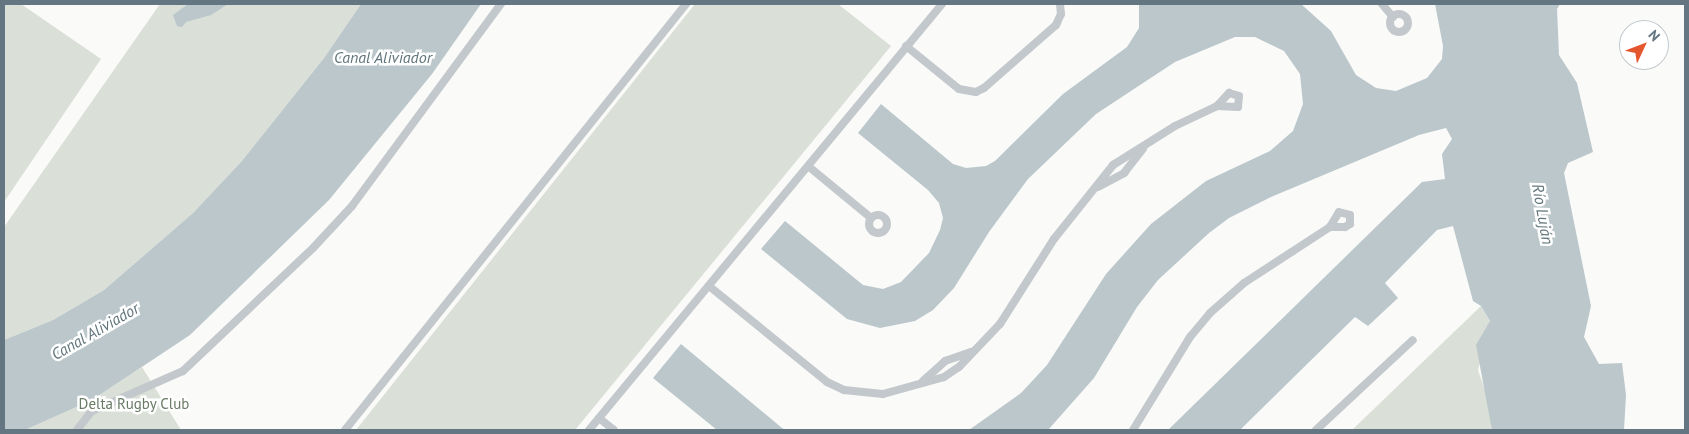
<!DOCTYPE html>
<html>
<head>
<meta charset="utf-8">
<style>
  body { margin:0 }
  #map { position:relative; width:1689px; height:434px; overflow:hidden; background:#fafaf8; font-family:"PT Sans",sans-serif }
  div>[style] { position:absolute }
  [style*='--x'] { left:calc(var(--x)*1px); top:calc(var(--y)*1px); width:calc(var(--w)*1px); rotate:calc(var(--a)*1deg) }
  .green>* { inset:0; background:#dadfd7 }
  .water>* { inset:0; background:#bbc7cb }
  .minor>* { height:8px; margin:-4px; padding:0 4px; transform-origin:4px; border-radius:4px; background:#c3c8cc }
  .minor>.ring { margin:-4px; padding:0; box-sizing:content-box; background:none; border:8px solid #c3c8cc; border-radius:50% }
  span { translate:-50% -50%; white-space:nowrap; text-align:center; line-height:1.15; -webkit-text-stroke:5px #fff; paint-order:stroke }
  .park-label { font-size:15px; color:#687a64 }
  .water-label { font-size:16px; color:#60757c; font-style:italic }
  .frame { position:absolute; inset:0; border:5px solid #657683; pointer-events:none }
  .north { position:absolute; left:1619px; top:20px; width:50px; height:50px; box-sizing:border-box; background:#fff; border:1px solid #c1c8cd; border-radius:50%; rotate:47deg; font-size:14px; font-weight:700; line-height:20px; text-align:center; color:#657683 }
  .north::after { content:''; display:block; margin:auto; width:18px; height:22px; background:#e4572e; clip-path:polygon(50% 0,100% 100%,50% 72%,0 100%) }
</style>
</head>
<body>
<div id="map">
  <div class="green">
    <i style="clip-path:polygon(4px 4px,21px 4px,101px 59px,4px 202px)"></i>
    <i style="clip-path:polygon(160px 4px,361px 4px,324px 58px,241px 162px,193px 213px,104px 290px,53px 320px,4px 340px,4px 227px)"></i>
    <i style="clip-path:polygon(695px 4px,838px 4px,891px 46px,575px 430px,356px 430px)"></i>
    <i style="clip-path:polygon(1481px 306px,1490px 321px,1478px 370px,1490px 405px,1492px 430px,1352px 430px)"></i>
    <i style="clip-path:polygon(142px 367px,181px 430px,25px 430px,92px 400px)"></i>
  </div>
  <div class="water">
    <i style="clip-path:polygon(188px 4px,228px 4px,211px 15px,186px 22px,182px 27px,177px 26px,173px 15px)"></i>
    <i style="clip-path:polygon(361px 4px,481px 4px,432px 74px,329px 200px,190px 335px,92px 400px,25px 430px,4px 430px,4px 340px,53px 320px,104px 290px,193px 213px,241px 162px,324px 58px)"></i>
    <i style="clip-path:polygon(1139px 4px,1301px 4px,1331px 31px,1356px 75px,1376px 88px,1396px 91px,1427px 78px,1442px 59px,1443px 46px,1435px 4px,1560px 4px,1557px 9px,1559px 55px,1577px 83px,1593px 152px,1568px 163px,1564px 173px,1591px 306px,1584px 337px,1599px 364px,1622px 363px,1626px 395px,1624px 430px,1492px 430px,1476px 345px,1490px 321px,1481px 306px,1473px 301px,1453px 226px,1437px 230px,1385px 283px,1398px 298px,1368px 326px,1355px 317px,1240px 430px,1168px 430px,1422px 182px,1445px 179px,1442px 154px,1452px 139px,1446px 128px,1419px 135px,1271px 197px,1229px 218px,1209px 233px,1158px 280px,1137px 307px,1094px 378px,1048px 430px,969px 430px,1021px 393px,1047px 365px,1106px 274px,1151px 224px,1206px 181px,1270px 151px,1293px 131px,1303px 104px,1300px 74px,1284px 51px,1255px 37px,1235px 37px,1175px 62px,1096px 114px,1028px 179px,989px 232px,954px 288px,933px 310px,915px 321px,880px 328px,847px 319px,761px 249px,785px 221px,863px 285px,883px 289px,901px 282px,929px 253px,940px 230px,943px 218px,939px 203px,928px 190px,858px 133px,881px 104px,953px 164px,966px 168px,986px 166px,995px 161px,1063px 94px,1127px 47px,1139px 28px)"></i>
    <i style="clip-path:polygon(681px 344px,782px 428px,786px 430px,717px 430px,653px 378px)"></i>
  </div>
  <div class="minor">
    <i style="--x:1382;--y:4;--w:17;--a:50"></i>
    <i class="ring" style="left:1390px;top:14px;width:10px;height:10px"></i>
    <i style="--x:906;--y:46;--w:68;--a:39.1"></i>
    <i style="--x:959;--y:89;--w:17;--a:10"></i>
    <i style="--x:976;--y:92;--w:9;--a:-27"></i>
    <i style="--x:984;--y:88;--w:96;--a:-41.2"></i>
    <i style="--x:1056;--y:25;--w:12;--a:-66"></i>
    <i style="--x:1061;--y:14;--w:10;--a:-96"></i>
    <i style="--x:1229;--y:93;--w:10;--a:17"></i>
    <i style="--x:1239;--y:96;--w:11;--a:95"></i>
    <i style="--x:1238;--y:107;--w:21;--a:-177"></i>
    <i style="--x:1217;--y:106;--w:18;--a:-47"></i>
    <i style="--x:808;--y:166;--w:82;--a:39.5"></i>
    <i style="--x:1098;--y:187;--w:30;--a:-28"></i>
    <i style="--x:1124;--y:173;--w:31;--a:-52"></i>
    <i style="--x:1339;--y:212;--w:11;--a:15"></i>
    <i style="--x:1350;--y:215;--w:9;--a:90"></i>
    <i style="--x:1350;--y:224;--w:6;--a:149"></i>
    <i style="--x:1345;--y:227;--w:15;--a:180"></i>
    <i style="--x:1330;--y:227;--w:17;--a:-59"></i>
    <i class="ring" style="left:869px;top:215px;width:10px;height:10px"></i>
    <i style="--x:709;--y:286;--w:152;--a:39.1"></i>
    <i style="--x:827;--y:382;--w:19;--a:25"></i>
    <i style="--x:844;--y:390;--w:39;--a:6"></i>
    <i style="--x:883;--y:394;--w:63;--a:-15.6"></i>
    <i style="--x:944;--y:377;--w:18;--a:-34"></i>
    <i style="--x:959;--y:367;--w:59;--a:-46.4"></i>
    <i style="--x:1000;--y:324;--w:101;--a:-57.6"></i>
    <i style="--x:1054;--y:239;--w:95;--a:-51.4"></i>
    <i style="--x:1113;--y:165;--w:73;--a:-32.2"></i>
    <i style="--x:1175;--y:126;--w:47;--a:-25.5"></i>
    <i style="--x:923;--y:381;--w:30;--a:-42"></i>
    <i style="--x:945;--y:361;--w:28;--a:-19"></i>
    <i style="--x:599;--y:418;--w:19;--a:39"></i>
    <i style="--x:77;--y:430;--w:24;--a:-52"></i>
    <i style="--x:92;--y:411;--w:99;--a:-23.7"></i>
    <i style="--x:183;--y:371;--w:180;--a:-43.4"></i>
    <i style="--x:314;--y:247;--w:56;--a:-47.2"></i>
    <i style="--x:352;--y:206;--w:251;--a:-53.6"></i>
    <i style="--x:345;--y:430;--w:546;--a:-51.32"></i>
    <i style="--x:589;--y:430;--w:553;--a:-50.35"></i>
    <i style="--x:1133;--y:430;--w:109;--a:-58.5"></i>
    <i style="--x:1190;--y:337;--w:31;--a:-50"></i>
    <i style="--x:1210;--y:313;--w:45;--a:-41.4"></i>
    <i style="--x:1244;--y:283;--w:103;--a:-33.1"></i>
    <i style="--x:1316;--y:430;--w:132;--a:-42.9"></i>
  </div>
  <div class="park-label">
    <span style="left:134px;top:404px">Delta Rugby Club</span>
  </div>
  <div class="water-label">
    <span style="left:383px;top:57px">Canal Aliviador</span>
    <span style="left:1543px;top:214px;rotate:80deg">Río Luján</span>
    <span style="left:95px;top:331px;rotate:-30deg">Canal Aliviador</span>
  </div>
  <div class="frame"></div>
  <div class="north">N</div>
</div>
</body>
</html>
